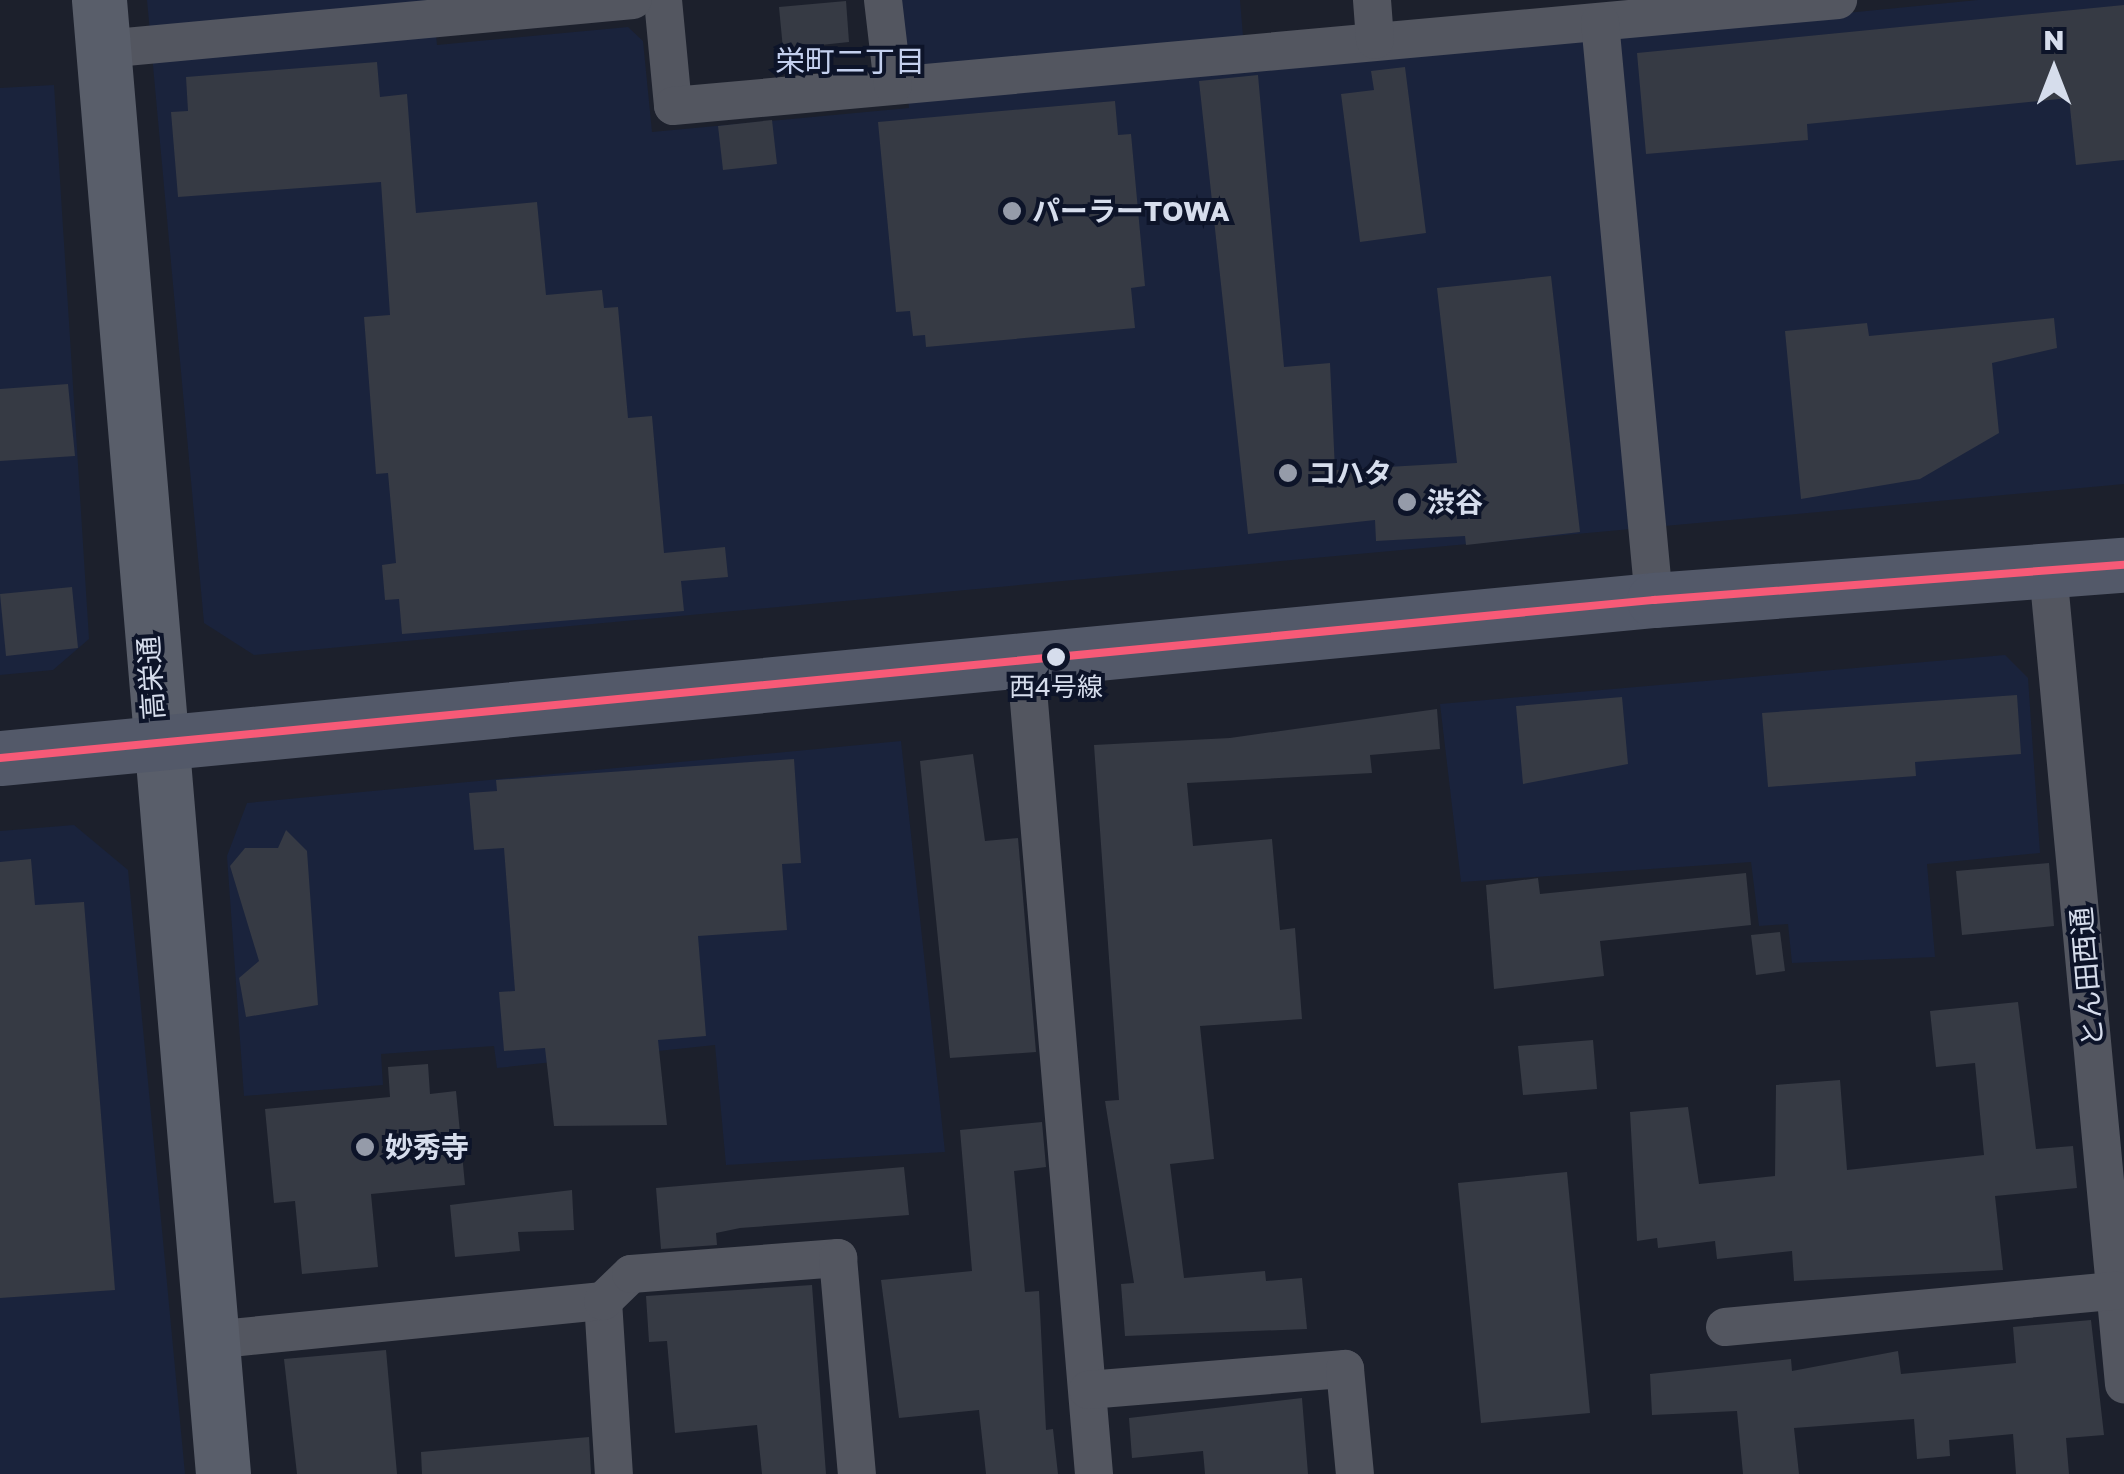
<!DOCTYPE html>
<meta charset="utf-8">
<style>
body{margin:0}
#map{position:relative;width:2124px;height:1474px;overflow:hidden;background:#1c202c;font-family:"Golos Text","Noto Sans JP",sans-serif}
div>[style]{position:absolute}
.built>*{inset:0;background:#1a233c}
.building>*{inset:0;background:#363a44}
.street>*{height:38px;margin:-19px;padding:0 19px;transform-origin:19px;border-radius:19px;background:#535660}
.secondary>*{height:55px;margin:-27.5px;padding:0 27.5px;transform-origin:27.5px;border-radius:27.5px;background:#595e6a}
.highway>*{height:55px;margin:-27.5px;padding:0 27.5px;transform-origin:27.5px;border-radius:27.5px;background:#535969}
.bus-1>*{height:8px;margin:-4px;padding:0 4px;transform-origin:4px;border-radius:4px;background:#f75a77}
.dots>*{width:28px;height:28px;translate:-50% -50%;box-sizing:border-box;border:5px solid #0d1429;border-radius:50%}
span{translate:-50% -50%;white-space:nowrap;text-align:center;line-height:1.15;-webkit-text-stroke:8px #0d1429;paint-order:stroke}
.bus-label{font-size:26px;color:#d6ddec}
.poi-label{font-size:28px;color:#d6ddec;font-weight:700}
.left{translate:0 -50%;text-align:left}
.street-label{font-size:28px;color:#d6ddec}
.neighbourhood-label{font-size:30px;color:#c4d0ee}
.north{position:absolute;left:2004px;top:20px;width:100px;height:100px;-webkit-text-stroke:8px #0d1429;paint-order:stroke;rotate:0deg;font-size:28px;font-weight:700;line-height:40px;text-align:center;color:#d6ddec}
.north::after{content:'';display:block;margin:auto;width:35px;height:45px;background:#d6ddec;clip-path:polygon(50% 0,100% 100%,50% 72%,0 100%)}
</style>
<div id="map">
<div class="built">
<i style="clip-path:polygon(147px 0,433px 0,437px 45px,628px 27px,643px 41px,652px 132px,909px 108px,900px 0,1240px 0,1246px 72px,1978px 0,2124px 0,2124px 484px,254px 655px,204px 623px)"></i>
<i style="clip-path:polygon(54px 85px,89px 639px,53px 670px,0 675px,0 88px)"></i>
<i style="clip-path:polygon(2005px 655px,2028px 678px,2040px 853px,1927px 864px,1935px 957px,1792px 963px,1788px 924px,1759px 926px,1751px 862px,1461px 882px,1440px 704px)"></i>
<i style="clip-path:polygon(901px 741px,945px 1152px,726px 1165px,715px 1045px,497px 1068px,494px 1046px,381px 1054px,383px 1085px,244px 1096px,227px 856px,247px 803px)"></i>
<i style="clip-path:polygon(74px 825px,128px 870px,185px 1474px,0 1474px,0 831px)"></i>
</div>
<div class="building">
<i style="clip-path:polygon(846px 1px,849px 42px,783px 49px,779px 7px)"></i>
<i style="clip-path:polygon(2124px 5px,2124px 160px,2076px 165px,2069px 98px,1807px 124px,1808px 140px,1646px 154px,1637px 53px)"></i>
<i style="clip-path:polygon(377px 62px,380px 97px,407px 94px,416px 213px,537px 202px,546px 295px,602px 290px,604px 308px,618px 307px,628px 418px,652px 416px,664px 553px,725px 547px,728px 577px,681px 581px,684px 611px,402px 634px,399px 599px,385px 600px,382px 565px,396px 563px,388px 473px,376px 474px,364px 317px,390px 315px,381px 182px,178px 197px,171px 112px,188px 111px,186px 77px)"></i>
<i style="clip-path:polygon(1405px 67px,1426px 233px,1360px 242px,1341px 94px,1374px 90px,1371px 71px)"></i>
<i style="clip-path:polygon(1258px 75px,1284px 367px,1330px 363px,1335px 470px,1457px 463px,1437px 288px,1551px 276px,1580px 532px,1466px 545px,1465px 536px,1376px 541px,1375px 520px,1248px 534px,1199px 81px)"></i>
<i style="clip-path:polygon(1115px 101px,1118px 135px,1131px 134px,1145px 286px,1131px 288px,1135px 328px,926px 347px,925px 335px,913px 336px,910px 311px,896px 312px,878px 122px)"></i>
<i style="clip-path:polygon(772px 120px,777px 164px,723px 170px,718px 126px)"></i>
<i style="clip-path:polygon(2054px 318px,2057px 348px,1992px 363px,1999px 433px,1920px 479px,1801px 499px,1785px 331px,1867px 323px,1869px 336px)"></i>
<i style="clip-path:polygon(68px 384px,75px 456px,0 461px,0 389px)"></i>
<i style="clip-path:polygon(72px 587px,78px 648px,6px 656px,0 594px)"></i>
<i style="clip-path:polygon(2017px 695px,2021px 754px,1915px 762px,1916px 776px,1768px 787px,1762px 713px)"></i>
<i style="clip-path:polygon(1622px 697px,1628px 764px,1523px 784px,1516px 706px)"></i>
<i style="clip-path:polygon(1437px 709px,1440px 749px,1370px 755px,1372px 773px,1187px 783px,1193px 846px,1272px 839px,1280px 930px,1295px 928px,1302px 1019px,1200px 1026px,1214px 1159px,1170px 1164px,1184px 1278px,1265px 1271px,1266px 1281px,1302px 1278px,1307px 1329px,1125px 1336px,1121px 1284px,1134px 1283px,1105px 1101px,1119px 1100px,1094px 745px,1230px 738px)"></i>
<i style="clip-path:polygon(973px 754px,985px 841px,1018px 838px,1036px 1052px,950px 1058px,920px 761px)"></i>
<i style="clip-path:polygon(794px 759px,801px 863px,782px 864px,787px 930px,698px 936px,706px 1036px,658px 1040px,667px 1125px,554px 1126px,545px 1048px,504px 1051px,499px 992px,515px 991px,504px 848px,474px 850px,469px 793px,497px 791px,496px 780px)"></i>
<i style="clip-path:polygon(286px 830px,307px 851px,318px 1005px,246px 1017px,239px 978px,259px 961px,230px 866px,245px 848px,278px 848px)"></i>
<i style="clip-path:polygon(31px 859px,35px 905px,84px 902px,115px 1290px,0 1298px,0 862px)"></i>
<i style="clip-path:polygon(2049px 863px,2054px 926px,1962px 935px,1956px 871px)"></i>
<i style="clip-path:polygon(1746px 873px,1751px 925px,1600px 941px,1604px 976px,1494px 989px,1486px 885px,1538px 878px,1540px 894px)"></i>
<i style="clip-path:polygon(1780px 932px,1785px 971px,1756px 975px,1751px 935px)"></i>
<i style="clip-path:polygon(2018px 1002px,2036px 1149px,2073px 1146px,2077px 1188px,1995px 1196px,2003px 1270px,1794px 1281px,1792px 1251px,1717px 1259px,1715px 1241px,1658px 1248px,1657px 1238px,1637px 1241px,1630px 1112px,1688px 1107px,1699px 1184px,1775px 1176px,1776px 1085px,1840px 1080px,1847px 1170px,1984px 1155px,1975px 1063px,1936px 1067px,1930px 1011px)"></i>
<i style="clip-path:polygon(1593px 1040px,1597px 1089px,1523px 1095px,1518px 1046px)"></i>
<i style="clip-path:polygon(428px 1064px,430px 1094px,456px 1091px,465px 1185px,371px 1194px,378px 1267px,302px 1274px,295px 1201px,274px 1203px,265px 1109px,390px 1097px,388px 1067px)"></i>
<i style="clip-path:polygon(1042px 1122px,1046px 1167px,1014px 1171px,1025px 1292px,1039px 1291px,1046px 1430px,1053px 1429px,1058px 1474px,986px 1474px,979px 1410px,899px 1418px,881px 1280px,972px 1271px,960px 1130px)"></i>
<i style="clip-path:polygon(904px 1167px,909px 1215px,740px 1228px,716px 1233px,717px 1245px,661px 1249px,656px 1188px)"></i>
<i style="clip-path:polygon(1567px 1172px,1590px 1413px,1481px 1423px,1458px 1183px)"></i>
<i style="clip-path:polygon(572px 1190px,574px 1230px,518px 1232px,520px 1251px,455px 1257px,450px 1205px)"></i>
<i style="clip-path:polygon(812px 1285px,826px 1474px,762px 1474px,757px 1425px,675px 1433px,667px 1341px,649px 1342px,646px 1296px)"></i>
<i style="clip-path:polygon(2091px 1320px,2104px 1435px,2066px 1438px,2069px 1474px,2016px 1474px,2013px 1434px,1949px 1440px,1950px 1456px,1917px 1459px,1914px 1419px,1794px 1428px,1799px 1474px,1743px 1474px,1737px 1411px,1652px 1415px,1650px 1374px,1791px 1359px,1792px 1371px,1898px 1351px,1901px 1374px,2016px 1363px,2013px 1327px)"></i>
<i style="clip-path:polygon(386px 1350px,397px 1474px,297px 1474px,284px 1359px)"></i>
<i style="clip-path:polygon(1302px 1398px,1308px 1474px,1205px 1474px,1203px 1451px,1132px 1458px,1129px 1418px)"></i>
<i style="clip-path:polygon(589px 1437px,591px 1474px,422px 1474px,421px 1452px)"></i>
</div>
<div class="street">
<i style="left:663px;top:0;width:106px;rotate:84.6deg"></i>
<i style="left:673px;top:106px;width:1170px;rotate:-5.2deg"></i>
<i style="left:883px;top:0;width:86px;rotate:83.3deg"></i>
<i style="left:1372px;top:0;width:40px;rotate:85.7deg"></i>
<i style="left:1600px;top:22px;width:581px;rotate:84.66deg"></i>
<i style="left:104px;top:49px;width:531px;rotate:-5.29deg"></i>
<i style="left:2048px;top:571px;width:817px;rotate:84.66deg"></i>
<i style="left:1026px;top:666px;width:811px;rotate:85.19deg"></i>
<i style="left:603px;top:1301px;width:173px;rotate:86.4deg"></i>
<i style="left:1725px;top:1327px;width:393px;rotate:-5.3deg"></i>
<i style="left:211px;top:1340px;width:394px;rotate:-5.7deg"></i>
<i style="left:603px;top:1301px;width:39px;rotate:-44deg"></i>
<i style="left:631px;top:1274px;width:208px;rotate:-4.4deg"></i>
<i style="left:838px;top:1258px;width:217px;rotate:85deg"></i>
<i style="left:1088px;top:1390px;width:258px;rotate:-4.7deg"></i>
<i style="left:1345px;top:1369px;width:105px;rotate:84.6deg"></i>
</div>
<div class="secondary">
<i style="left:99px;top:0;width:1479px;rotate:85.19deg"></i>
</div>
<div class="highway">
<i style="left:0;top:758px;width:1662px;rotate:-5.46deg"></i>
<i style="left:1654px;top:600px;width:471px;rotate:-4.3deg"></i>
</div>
<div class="bus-1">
<i style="left:0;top:758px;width:1662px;rotate:-5.46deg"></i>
<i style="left:1654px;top:600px;width:471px;rotate:-4.3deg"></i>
</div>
<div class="dots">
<i style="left:1012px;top:211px;background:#959ba9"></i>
<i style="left:1288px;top:473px;background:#959ba9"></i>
<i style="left:1407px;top:502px;background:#959ba9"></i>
<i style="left:1056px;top:657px;background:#d6ddec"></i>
<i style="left:365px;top:1147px;background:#959ba9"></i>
</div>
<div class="bus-label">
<span style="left:1056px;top:687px">西4号線</span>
</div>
<div class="poi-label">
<span class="left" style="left:1032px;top:211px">パーラーTOWA</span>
<span class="left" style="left:1308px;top:473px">コハタ</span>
<span class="left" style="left:1427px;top:502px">渋谷</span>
<span class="left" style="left:385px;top:1147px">妙秀寺</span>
</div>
<div class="street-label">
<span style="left:151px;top:678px;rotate:-94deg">高栄通</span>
<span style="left:2087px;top:977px;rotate:-95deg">とん田西通</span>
</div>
<div class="neighbourhood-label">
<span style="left:850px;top:61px">栄町二丁目</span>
</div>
<div class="north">N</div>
</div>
